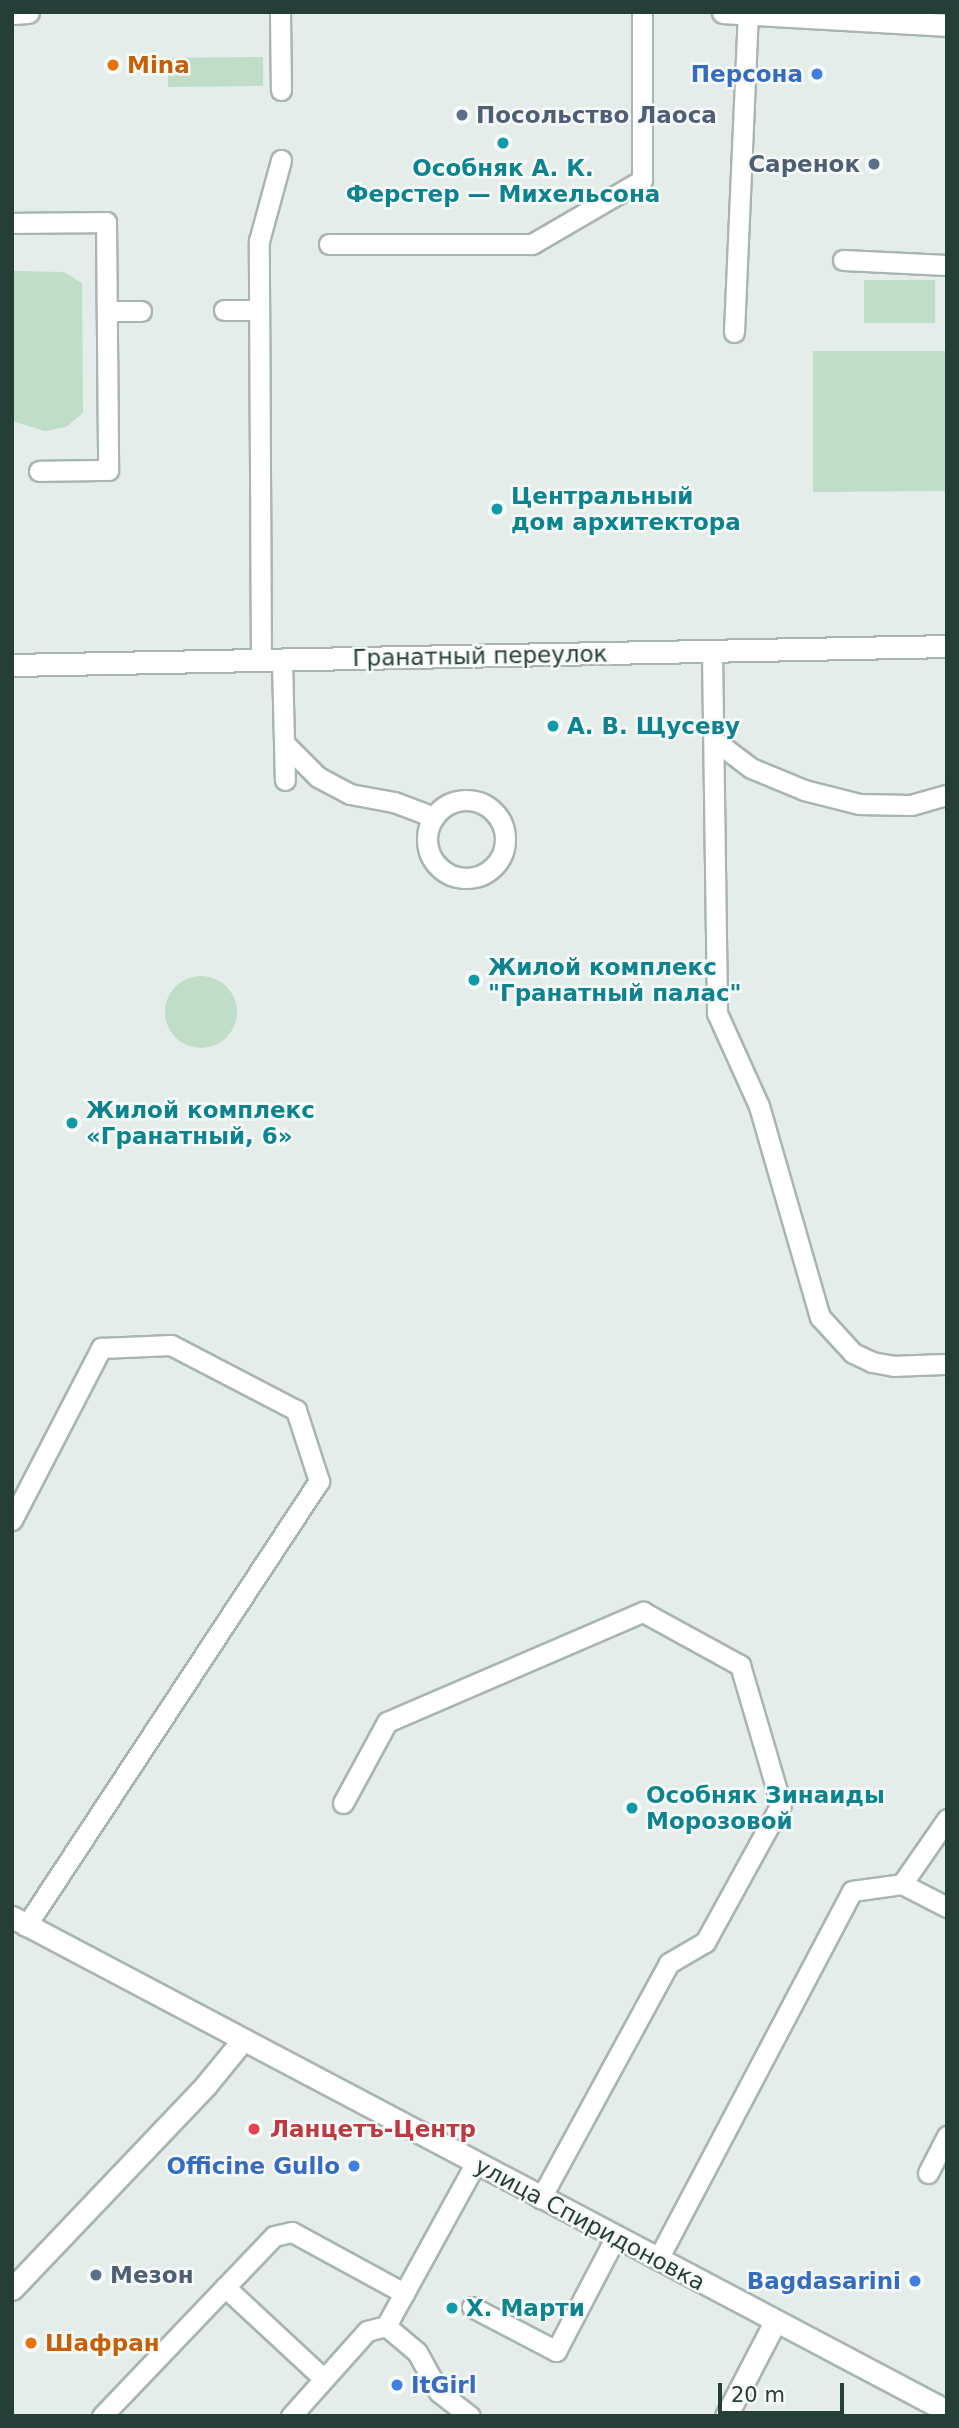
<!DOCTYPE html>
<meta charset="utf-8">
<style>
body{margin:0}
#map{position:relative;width:959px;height:2428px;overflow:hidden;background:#e5edea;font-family:"DejaVu Sans",sans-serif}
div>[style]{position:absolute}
.green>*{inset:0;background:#c0ddc8}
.round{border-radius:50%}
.roads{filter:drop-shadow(2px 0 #a8b5b1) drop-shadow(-2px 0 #a8b5b1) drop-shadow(0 2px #a8b5b1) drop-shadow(0 -2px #a8b5b1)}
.lane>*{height:19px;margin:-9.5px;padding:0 9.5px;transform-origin:9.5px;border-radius:9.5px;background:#fff}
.lane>.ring{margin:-9.5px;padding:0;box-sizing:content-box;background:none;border:19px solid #fff;border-radius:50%}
.street>*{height:21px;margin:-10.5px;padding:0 10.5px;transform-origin:10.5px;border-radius:10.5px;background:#fff}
.secondary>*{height:21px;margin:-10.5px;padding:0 10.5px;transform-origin:10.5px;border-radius:10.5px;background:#fff}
.dots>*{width:19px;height:19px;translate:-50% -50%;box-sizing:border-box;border:4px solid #f6faf8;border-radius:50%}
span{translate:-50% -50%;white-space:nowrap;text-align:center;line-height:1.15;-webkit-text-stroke:5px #f6faf8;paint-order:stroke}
.food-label{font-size:23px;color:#c56008;font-weight:700}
.left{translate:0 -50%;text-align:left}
.shop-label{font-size:23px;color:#366cbe;font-weight:700}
.right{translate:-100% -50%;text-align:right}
.service-label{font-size:23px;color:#4e5e75;font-weight:700}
.culture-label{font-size:23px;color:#0d838f;font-weight:700}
.street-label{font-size:23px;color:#263e38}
.health-label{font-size:23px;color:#be3a42;font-weight:700}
.frame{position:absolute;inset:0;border:14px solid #263e38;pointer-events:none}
.scale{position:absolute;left:718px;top:2383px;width:126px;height:32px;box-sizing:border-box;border:4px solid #263e38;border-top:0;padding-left:9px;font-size:21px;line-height:24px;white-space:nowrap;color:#263e38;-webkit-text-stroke:5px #f6faf8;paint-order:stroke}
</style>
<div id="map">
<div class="green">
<i style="clip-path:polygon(263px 57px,263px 86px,168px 87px,168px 58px)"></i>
<i style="clip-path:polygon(12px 271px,64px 272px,82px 283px,83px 413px,66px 427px,45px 431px,12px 421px)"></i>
<i style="clip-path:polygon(864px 280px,935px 280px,935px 323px,864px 323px)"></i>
<i style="clip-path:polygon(813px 351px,947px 351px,947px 491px,813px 492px)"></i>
<i class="round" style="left:165px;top:976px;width:72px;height:72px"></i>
</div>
<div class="roads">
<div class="lane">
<i style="left:280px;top:12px;width:78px;rotate:89.3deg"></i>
<i style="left:12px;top:223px;width:94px;rotate:-0.6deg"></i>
<i style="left:106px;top:222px;width:248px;rotate:89.5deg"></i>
<i style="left:108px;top:470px;width:69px;rotate:179.2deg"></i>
<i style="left:329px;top:244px;width:203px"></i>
<i style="left:532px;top:244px;width:127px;rotate:-30.2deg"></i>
<i style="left:642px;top:180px;width:168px;rotate:-90deg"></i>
<i style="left:843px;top:260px;width:104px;rotate:2.8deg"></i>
<i style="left:224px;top:310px;width:35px"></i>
<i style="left:107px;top:311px;width:34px"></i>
<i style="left:734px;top:332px;width:319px;rotate:-87.5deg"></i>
<i style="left:712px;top:651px;width:362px;rotate:89.2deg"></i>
<i style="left:717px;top:1013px;width:102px;rotate:65.7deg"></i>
<i style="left:759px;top:1106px;width:220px;rotate:73.9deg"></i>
<i style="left:820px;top:1317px;width:49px;rotate:47.5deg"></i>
<i style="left:853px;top:1353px;width:21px;rotate:25deg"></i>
<i style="left:872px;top:1362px;width:22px;rotate:10deg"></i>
<i style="left:894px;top:1366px;width:53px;rotate:-2.2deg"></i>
<i style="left:261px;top:661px;width:420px;rotate:-90.3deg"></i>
<i style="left:259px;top:241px;width:84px;rotate:-74.8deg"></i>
<i style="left:282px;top:661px;width:119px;rotate:88.6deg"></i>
<i style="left:714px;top:740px;width:46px;rotate:37.1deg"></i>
<i style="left:751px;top:768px;width:57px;rotate:22.5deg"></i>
<i style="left:804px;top:790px;width:57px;rotate:14.3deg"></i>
<i style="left:859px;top:804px;width:52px;rotate:1.1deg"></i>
<i style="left:911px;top:805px;width:37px;rotate:-16deg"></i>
<i style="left:284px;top:743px;width:48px;rotate:45deg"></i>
<i style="left:318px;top:777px;width:36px;rotate:28deg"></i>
<i style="left:350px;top:794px;width:45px;rotate:10.3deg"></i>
<i style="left:394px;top:802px;width:43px;rotate:20.6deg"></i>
<i class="ring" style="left:427px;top:800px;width:59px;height:59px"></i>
<i style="left:12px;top:1520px;width:194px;rotate:-62.6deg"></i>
<i style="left:101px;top:1348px;width:70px;rotate:-2.5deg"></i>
<i style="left:171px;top:1345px;width:141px;rotate:27.5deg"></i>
<i style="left:296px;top:1410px;width:75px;rotate:72.1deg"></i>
<i style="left:319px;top:1481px;width:533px;rotate:123.36deg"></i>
<i style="left:343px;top:1803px;width:92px;rotate:-61.5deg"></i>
<i style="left:387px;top:1722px;width:279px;rotate:-23.3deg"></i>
<i style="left:643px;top:1612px;width:111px;rotate:28.7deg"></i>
<i style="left:740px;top:1665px;width:145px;rotate:73.6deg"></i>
<i style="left:781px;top:1804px;width:158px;rotate:118.8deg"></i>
<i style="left:705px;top:1942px;width:42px;rotate:149.7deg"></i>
<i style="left:669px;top:1963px;width:268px;rotate:118.6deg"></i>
<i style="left:902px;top:1884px;width:79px;rotate:-55.3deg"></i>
<i style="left:928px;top:2173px;width:42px;rotate:-62.8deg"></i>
<i style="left:658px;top:2259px;width:416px;rotate:-62.2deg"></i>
<i style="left:852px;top:1891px;width:50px;rotate:-8deg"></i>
<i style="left:902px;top:1884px;width:51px;rotate:27.1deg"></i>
<i style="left:225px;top:2287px;width:135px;rotate:42.9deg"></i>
<i style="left:472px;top:2307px;width:95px;rotate:27.6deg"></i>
<i style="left:556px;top:2351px;width:127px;rotate:-62.4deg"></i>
<i style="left:386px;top:2326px;width:40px;rotate:40deg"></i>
<i style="left:417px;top:2352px;width:46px;rotate:61.2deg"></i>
<i style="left:439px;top:2392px;width:39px;rotate:38deg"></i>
<i style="left:102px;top:2416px;width:249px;rotate:-46.3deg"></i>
<i style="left:274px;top:2236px;width:18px;rotate:-13deg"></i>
<i style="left:292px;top:2232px;width:128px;rotate:28.6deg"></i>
<i style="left:291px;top:2416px;width:114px;rotate:-48.2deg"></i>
<i style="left:367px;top:2331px;width:20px;rotate:-15deg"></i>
<i style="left:386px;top:2326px;width:185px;rotate:-61.2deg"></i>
</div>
<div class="street">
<i style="left:12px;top:665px;width:935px;rotate:-1.16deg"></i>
<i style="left:12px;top:1917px;width:1057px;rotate:27.85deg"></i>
<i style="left:12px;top:2289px;width:282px;rotate:-46.4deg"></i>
<i style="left:206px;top:2085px;width:57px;rotate:-50.7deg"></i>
<i style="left:726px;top:2416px;width:106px;rotate:-62.5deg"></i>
</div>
<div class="secondary">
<i style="left:723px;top:12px;width:224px;rotate:3.3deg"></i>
<i style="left:12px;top:13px;width:16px;rotate:-4deg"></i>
</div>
</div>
<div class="dots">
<i style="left:113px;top:65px;background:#e8710a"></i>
<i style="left:817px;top:74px;background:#3f7fe0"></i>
<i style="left:462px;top:115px;background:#5c6f8a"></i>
<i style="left:503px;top:143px;background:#0f9aa8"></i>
<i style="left:874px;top:164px;background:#5c6f8a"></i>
<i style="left:497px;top:509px;background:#0f9aa8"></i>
<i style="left:553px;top:726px;background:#0f9aa8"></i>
<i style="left:474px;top:980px;background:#0f9aa8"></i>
<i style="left:72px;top:1123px;background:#0f9aa8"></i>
<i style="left:632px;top:1808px;background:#0f9aa8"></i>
<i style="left:254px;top:2129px;background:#e0444e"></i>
<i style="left:354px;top:2166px;background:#3f7fe0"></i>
<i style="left:96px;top:2275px;background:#5c6f8a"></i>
<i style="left:915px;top:2281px;background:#3f7fe0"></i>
<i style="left:452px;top:2308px;background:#0f9aa8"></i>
<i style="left:31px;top:2343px;background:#e8710a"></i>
<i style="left:397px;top:2385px;background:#3f7fe0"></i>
</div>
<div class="food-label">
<span class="left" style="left:127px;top:65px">Mina</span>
<span class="left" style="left:45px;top:2343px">Шафран</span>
</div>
<div class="shop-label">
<span class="right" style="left:803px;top:74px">Персона</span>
<span class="right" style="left:340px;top:2166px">Officine Gullo</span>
<span class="right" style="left:901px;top:2281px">Bagdasarini</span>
<span class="left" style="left:411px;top:2385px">ItGirl</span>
</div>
<div class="service-label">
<span class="left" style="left:476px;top:115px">Посольство Лаоса</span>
<span class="right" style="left:860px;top:164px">Саренок</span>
<span class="left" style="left:110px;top:2275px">Мезон</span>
</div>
<div class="culture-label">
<span style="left:503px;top:181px">Особняк А. К.<br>Ферстер — Михельсона</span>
<span class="left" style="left:511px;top:509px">Центральный<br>дом архитектора</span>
<span class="left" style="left:567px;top:726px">А. В. Щусеву</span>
<span class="left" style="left:488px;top:980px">Жилой комплекс<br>"Гранатный палас"</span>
<span class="left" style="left:86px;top:1123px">Жилой комплекс<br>«Гранатный, 6»</span>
<span class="left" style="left:646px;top:1808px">Особняк Зинаиды<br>Морозовой</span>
<span class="left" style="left:466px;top:2308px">Х. Марти</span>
</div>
<div class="street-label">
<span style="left:480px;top:656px;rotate:-1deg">Гранатный переулок</span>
<span style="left:590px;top:2224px;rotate:28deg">улица Спиридоновка</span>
</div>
<div class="health-label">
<span class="left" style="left:270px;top:2129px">Ланцетъ-Центр</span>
</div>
<div class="frame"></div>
<div class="scale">20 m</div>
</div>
